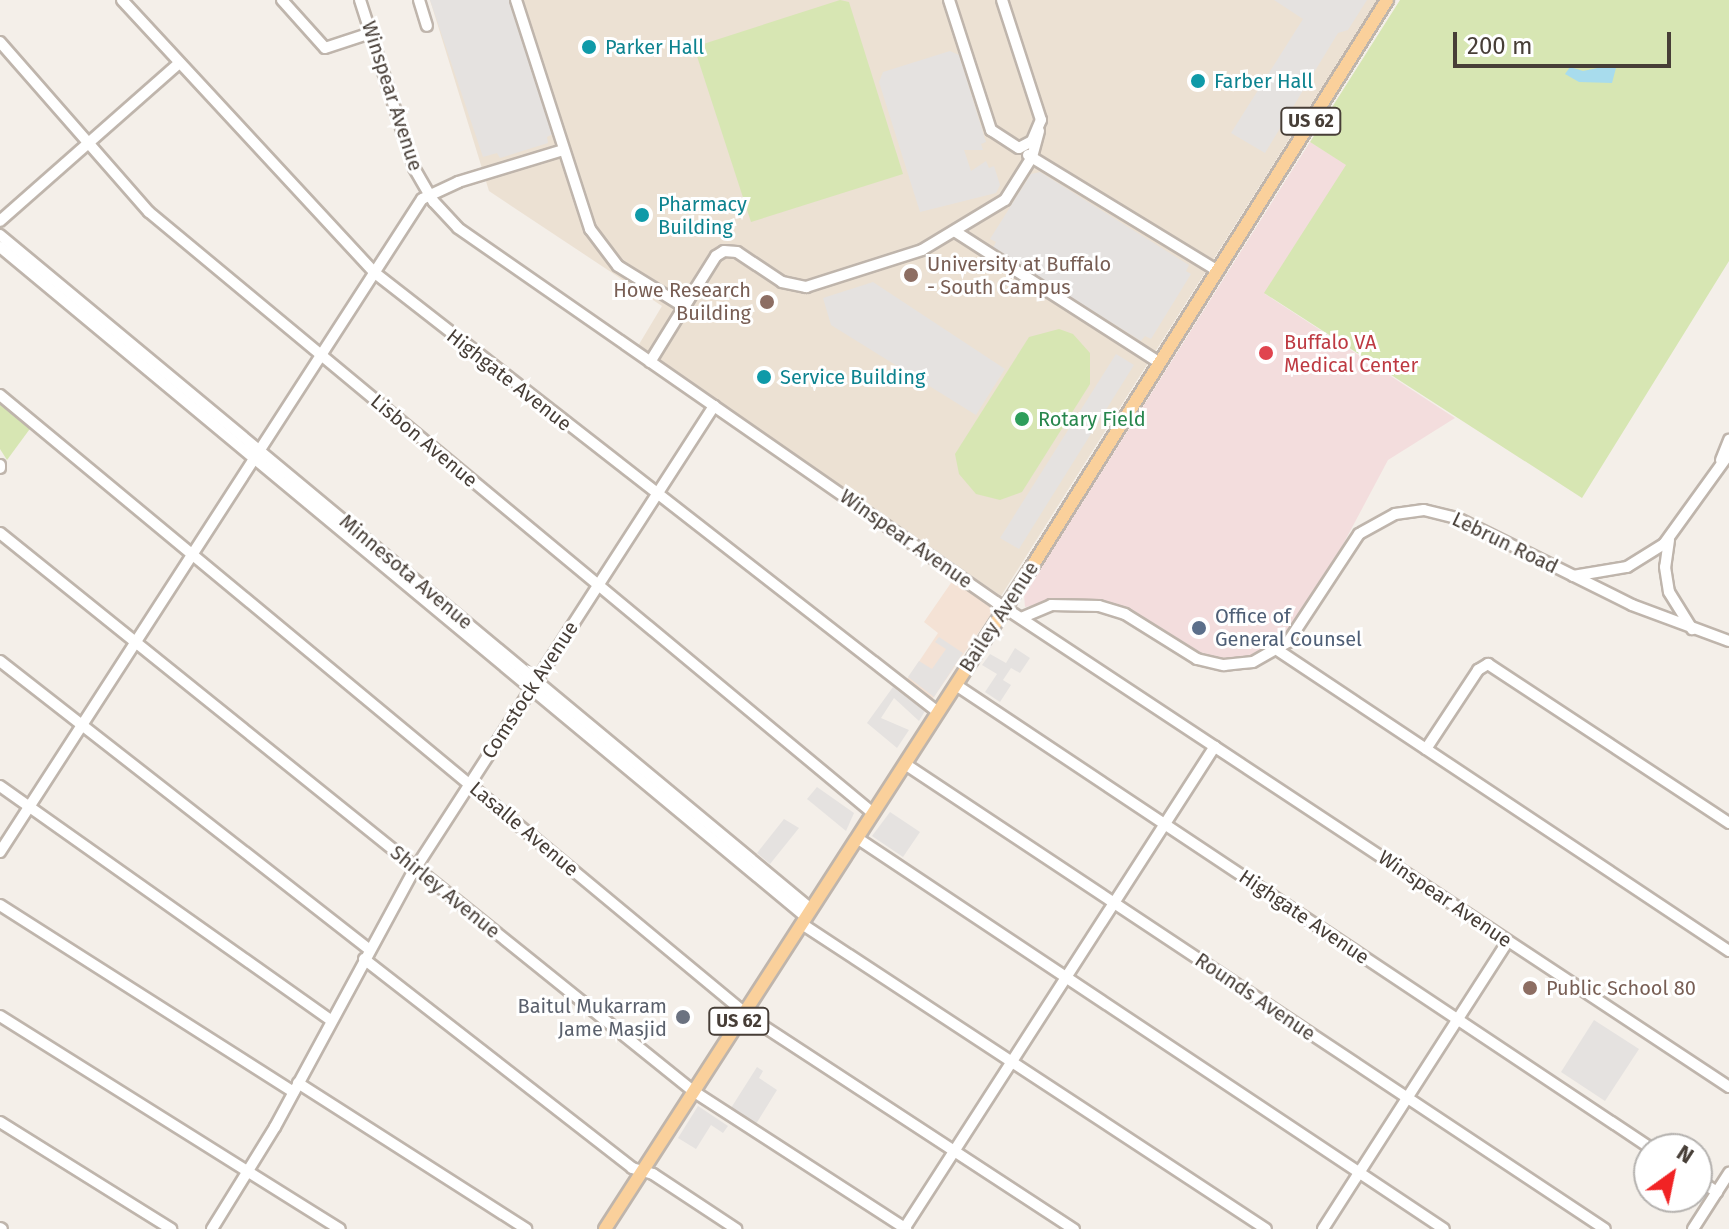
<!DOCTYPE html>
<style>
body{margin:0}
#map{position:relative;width:1729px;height:1229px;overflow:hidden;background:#f4efe9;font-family:"Fira Sans",sans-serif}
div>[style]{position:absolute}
.commercial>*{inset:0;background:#f4e2d5}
.education>*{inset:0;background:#ece1d3}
.medical>*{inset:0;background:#f3dddd}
.green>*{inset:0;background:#d7e6b3}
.parking>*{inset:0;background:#e5e2e0}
.water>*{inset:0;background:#a8dced}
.roads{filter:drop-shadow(2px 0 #bfb5ac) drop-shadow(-2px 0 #bfb5ac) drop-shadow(0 2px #bfb5ac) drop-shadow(0 -2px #bfb5ac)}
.minor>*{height:10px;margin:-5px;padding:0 5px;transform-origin:5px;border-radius:5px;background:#fff}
.major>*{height:12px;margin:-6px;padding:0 6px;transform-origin:6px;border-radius:6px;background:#fad09b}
.dots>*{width:22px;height:22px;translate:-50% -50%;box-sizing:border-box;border:4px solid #fff;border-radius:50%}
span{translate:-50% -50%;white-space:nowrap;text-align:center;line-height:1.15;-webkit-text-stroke:6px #fff;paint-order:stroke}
.shield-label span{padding:2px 6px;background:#fff;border:2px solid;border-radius:6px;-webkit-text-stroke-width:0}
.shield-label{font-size:18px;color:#473e37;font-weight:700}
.culture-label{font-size:20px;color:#0d838f}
.left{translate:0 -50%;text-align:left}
.street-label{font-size:20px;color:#473e37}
.education-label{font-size:20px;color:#785e54}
.right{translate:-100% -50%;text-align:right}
.health-label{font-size:20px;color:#be3a42}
.leisure-label{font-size:20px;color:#27864d}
.service-label{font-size:20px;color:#4e5e75}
.worship-label{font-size:20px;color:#5b616d}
.north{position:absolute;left:1633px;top:1133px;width:80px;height:80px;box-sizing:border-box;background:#fff;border:2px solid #b5b2af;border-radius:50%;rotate:33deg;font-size:22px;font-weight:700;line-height:32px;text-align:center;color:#473e37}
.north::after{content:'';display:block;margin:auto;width:28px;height:36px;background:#f12324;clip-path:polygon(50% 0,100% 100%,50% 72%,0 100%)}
.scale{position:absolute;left:1453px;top:32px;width:218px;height:36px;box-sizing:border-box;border:4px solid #473e37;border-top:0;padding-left:10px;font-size:24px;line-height:28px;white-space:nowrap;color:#473e37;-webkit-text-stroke:6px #fff;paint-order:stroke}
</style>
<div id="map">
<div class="commercial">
<i style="clip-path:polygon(953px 580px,994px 610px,931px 701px,906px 681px,938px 633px,924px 622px)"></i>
</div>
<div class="education">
<i style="clip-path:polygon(430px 0,1377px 0,1001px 596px,638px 346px,662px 306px,489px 191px)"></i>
</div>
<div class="medical">
<i style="clip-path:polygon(1310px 142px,1347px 165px,1265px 294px,1455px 418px,1388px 460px,1331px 567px,1281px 643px,1264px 653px,1226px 661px,1196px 654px,1102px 602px,1072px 599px,1025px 607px,1024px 595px)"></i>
</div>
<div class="green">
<i style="clip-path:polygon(840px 0,849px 2px,903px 174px,751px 222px,694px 47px)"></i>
<i style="clip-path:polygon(1400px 0,1729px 0,1729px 261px,1582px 498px,1264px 293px,1346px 165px,1310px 142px)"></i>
<i style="clip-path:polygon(1059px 329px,1073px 334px,1090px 353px,1090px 384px,1022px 492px,1000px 500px,976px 494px,959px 474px,955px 454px,1029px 337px)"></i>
<i style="clip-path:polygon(0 400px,32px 426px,7px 460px,0 449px)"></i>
</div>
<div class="parking">
<i style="clip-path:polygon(430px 0,511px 0,553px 134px,547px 137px,548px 143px,500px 158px,497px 153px,483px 157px)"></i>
<i style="clip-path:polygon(1274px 0,1367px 0,1348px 30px,1338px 33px,1265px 153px,1231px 133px,1303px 19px)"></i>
<i style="clip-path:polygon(950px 51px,959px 55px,986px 142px,981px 144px,983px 150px,964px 150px,971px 171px,986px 161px,989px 168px,994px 166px,1000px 185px,996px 193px,920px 212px,879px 82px,883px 72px)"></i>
<i style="clip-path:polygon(1040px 172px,1189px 265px,1186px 271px,1191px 274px,1151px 339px,1145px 336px,1141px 341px,993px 248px,996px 242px,990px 239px,1031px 174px)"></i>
<i style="clip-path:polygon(873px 282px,1005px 369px,976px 415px,831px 325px,823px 298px)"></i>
<i style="clip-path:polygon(1116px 354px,1134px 365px,1019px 549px,1000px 538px)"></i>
<i style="clip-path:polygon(939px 637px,963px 653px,934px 697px,908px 677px,919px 661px,932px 669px,946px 649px,935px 642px)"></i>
<i style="clip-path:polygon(1015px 648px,1030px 658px,1020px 673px,1011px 668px,1003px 680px,1011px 685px,1000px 702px,985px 692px,997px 674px,982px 665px,990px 654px,1006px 663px)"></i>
<i style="clip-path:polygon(893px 687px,925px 711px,919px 721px,894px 698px,881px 718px,909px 730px,897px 748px,867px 723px)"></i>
<i style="clip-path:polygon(817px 787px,854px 813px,846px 831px,807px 799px)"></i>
<i style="clip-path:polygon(890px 812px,920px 832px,903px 857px,872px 836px)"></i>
<i style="clip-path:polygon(784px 819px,799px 828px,770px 864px,757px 853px)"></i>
<i style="clip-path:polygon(1594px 1020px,1639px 1049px,1605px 1101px,1561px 1072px)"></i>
<i style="clip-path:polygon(757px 1067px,763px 1071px,759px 1078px,777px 1090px,756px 1124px,731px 1108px)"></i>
<i style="clip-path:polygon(698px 1106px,728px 1126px,723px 1133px,711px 1125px,696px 1149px,678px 1138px)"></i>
</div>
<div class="water">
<i style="clip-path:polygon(1617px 64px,1612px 83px,1579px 82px,1565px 74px,1570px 67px,1583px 71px)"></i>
</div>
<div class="roads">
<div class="minor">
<i style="left:122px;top:0;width:372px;rotate:47.2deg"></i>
<i style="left:375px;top:273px;width:714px;rotate:37.95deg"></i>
<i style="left:282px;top:0;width:64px;rotate:48.1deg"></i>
<i style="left:325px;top:48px;width:48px;rotate:-18.1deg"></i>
<i style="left:360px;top:0;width:176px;rotate:72.2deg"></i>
<i style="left:414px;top:168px;width:39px;rotate:60deg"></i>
<i style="left:434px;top:202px;width:35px;rotate:47deg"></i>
<i style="left:458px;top:228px;width:655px;rotate:34.81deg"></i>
<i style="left:996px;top:602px;width:879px;rotate:33.49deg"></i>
<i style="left:419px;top:0;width:27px;rotate:73deg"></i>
<i style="left:516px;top:0;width:241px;rotate:72.1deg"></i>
<i style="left:590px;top:229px;width:46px;rotate:52.9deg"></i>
<i style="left:618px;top:266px;width:78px;rotate:31.8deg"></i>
<i style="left:949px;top:0;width:137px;rotate:72.1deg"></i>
<i style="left:991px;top:130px;width:33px;rotate:33deg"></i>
<i style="left:1019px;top:148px;width:15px;rotate:-28deg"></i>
<i style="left:1032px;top:141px;width:23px;rotate:-67deg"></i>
<i style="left:1041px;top:120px;width:126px;rotate:-108deg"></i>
<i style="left:0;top:42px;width:226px;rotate:48.8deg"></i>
<i style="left:149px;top:212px;width:941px;rotate:39.7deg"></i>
<i style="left:1028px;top:155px;width:223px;rotate:31.4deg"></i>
<i style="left:0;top:221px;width:237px;rotate:-41.4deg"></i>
<i style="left:956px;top:232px;width:242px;rotate:32.7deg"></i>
<i style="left:0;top:235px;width:1055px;rotate:39.73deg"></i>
<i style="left:0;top:247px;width:1048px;rotate:39.74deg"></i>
<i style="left:684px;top:307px;width:60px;rotate:-57.9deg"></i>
<i style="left:716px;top:256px;width:9px;rotate:-32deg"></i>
<i style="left:724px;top:251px;width:13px;rotate:4deg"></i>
<i style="left:737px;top:252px;width:54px;rotate:33.7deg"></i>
<i style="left:782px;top:282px;width:25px;rotate:12deg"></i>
<i style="left:806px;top:287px;width:122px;rotate:-17.7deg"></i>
<i style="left:922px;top:250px;width:97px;rotate:-31.1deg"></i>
<i style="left:1005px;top:200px;width:51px;rotate:-57.9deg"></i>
<i style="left:1032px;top:157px;width:27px;rotate:-75deg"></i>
<i style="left:650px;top:362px;width:65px;rotate:-58.3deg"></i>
<i style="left:0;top:395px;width:976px;rotate:39.68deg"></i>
<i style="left:751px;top:1018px;width:386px;rotate:33.2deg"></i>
<i style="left:1721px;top:460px;width:22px;rotate:-68deg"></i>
<i style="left:0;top:465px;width:3px;rotate:90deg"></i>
<i style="left:0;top:533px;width:890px;rotate:38.84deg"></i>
<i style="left:693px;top:1091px;width:254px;rotate:32.9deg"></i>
<i style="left:1669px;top:540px;width:27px;rotate:98deg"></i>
<i style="left:1665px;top:567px;width:25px;rotate:81deg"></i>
<i style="left:1669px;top:592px;width:44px;rotate:58.1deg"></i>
<i style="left:1573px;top:576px;width:55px;rotate:-9.5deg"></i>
<i style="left:1627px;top:567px;width:44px;rotate:-31.9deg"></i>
<i style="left:1664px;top:544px;width:111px;rotate:-54.2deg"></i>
<i style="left:1021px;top:618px;width:33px;rotate:-23deg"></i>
<i style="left:1051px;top:605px;width:48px;rotate:1.2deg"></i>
<i style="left:1099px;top:606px;width:27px;rotate:17deg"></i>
<i style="left:1125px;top:614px;width:85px;rotate:32deg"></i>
<i style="left:1197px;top:659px;width:28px;rotate:13deg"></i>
<i style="left:1224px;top:665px;width:29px;rotate:-6deg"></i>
<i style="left:1253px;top:662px;width:40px;rotate:-29.7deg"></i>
<i style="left:1288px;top:642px;width:129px;rotate:-56.7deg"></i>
<i style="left:1359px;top:534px;width:41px;rotate:-29.1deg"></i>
<i style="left:1395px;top:514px;width:29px;rotate:-8deg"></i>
<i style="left:1424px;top:510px;width:34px;rotate:14deg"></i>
<i style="left:1457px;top:518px;width:195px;rotate:26.4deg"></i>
<i style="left:1632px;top:605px;width:103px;rotate:20.4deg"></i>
<i style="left:1279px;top:651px;width:541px;rotate:33.69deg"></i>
<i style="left:0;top:661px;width:468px;rotate:38deg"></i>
<i style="left:956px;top:685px;width:836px;rotate:33.69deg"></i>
<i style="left:1426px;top:749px;width:95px;rotate:-56.6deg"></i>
<i style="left:1478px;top:670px;width:12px;rotate:-31deg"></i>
<i style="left:1488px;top:664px;width:289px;rotate:33.4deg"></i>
<i style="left:905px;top:764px;width:840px;rotate:33.6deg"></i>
<i style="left:0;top:786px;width:405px;rotate:35.3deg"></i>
<i style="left:857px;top:838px;width:705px;rotate:33.67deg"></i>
<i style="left:0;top:852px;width:777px;rotate:-57.13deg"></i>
<i style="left:422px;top:199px;width:40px;rotate:-25deg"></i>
<i style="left:458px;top:182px;width:110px;rotate:-16.9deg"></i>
<i style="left:0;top:905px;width:348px;rotate:32.5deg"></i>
<i style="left:802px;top:924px;width:555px;rotate:33.32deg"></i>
<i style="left:364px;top:959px;width:340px;rotate:37.9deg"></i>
<i style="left:632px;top:1168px;width:22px;rotate:16deg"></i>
<i style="left:653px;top:1174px;width:100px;rotate:33.5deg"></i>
<i style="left:0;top:1016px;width:401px;rotate:32.1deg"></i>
<i style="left:298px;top:1083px;width:271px;rotate:32.6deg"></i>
<i style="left:0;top:1122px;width:202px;rotate:32deg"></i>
<i style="left:1697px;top:1179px;width:24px;rotate:33deg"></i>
<i style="left:0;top:1228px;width:2px;rotate:27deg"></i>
<i style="left:212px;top:1229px;width:120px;rotate:-58.3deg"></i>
<i style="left:275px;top:1127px;width:290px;rotate:-61.6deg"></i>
<i style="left:413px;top:872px;width:555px;rotate:-57.14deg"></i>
<i style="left:904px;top:1229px;width:574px;rotate:-57.22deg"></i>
<i style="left:1323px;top:1229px;width:342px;rotate:-57.3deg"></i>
<i style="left:1693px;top:1229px;width:67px;rotate:-57.3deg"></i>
</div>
<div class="major">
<i style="left:605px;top:1229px;width:781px;rotate:-57.19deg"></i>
<i style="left:1028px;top:573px;width:676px;rotate:-57.93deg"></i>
</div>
</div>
<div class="dots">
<i style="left:589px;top:47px;background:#0f9aa8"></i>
<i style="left:1198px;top:81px;background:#0f9aa8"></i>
<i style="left:642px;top:215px;background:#0f9aa8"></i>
<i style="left:911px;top:275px;background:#8d6e63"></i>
<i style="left:767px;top:302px;background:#8d6e63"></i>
<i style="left:1266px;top:353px;background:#e0444e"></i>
<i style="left:764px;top:377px;background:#0f9aa8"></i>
<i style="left:1022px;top:419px;background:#2e9e5b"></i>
<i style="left:1199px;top:628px;background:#5c6f8a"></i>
<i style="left:1530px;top:988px;background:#8d6e63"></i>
<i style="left:683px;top:1017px;background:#6b7280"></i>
</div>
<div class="shield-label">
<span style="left:1311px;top:121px">US 62</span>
<span style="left:739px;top:1021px">US 62</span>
</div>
<div class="culture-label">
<span class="left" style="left:605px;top:47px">Parker Hall</span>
<span class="left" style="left:1214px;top:81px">Farber Hall</span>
<span class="left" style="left:658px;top:216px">Pharmacy<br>Building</span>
<span class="left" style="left:780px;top:377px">Service Building</span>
</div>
<div class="street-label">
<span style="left:392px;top:96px;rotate:72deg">Winspear Avenue</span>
<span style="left:509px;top:380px;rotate:38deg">Highgate Avenue</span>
<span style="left:424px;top:441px;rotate:40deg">Lisbon Avenue</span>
<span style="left:906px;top:539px;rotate:35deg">Winspear Avenue</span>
<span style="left:1505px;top:543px;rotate:26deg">Lebrun Road</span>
<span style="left:406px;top:572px;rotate:40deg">Minnesota Avenue</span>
<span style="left:999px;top:617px;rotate:-57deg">Bailey Avenue</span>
<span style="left:530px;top:690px;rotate:-57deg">Comstock Avenue</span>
<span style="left:524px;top:829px;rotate:40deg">Lasalle Avenue</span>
<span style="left:445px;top:892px;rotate:39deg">Shirley Avenue</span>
<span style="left:1445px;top:899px;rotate:34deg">Winspear Avenue</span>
<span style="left:1304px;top:917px;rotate:34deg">Highgate Avenue</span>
<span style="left:1255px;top:997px;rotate:34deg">Rounds Avenue</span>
</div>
<div class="education-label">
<span class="left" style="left:927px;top:276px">University at Buffalo<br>- South Campus</span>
<span class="right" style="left:751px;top:302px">Howe Research<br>Building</span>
<span class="left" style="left:1546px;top:988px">Public School 80</span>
</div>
<div class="health-label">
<span class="left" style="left:1284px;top:354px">Buffalo VA<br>Medical Center</span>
</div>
<div class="leisure-label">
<span class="left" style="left:1038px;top:419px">Rotary Field</span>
</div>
<div class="service-label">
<span class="left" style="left:1215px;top:628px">Office of<br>General Counsel</span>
</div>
<div class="worship-label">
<span class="right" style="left:667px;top:1018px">Baitul Mukarram<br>Jame Masjid</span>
</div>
<div class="north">N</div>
<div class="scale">200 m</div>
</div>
